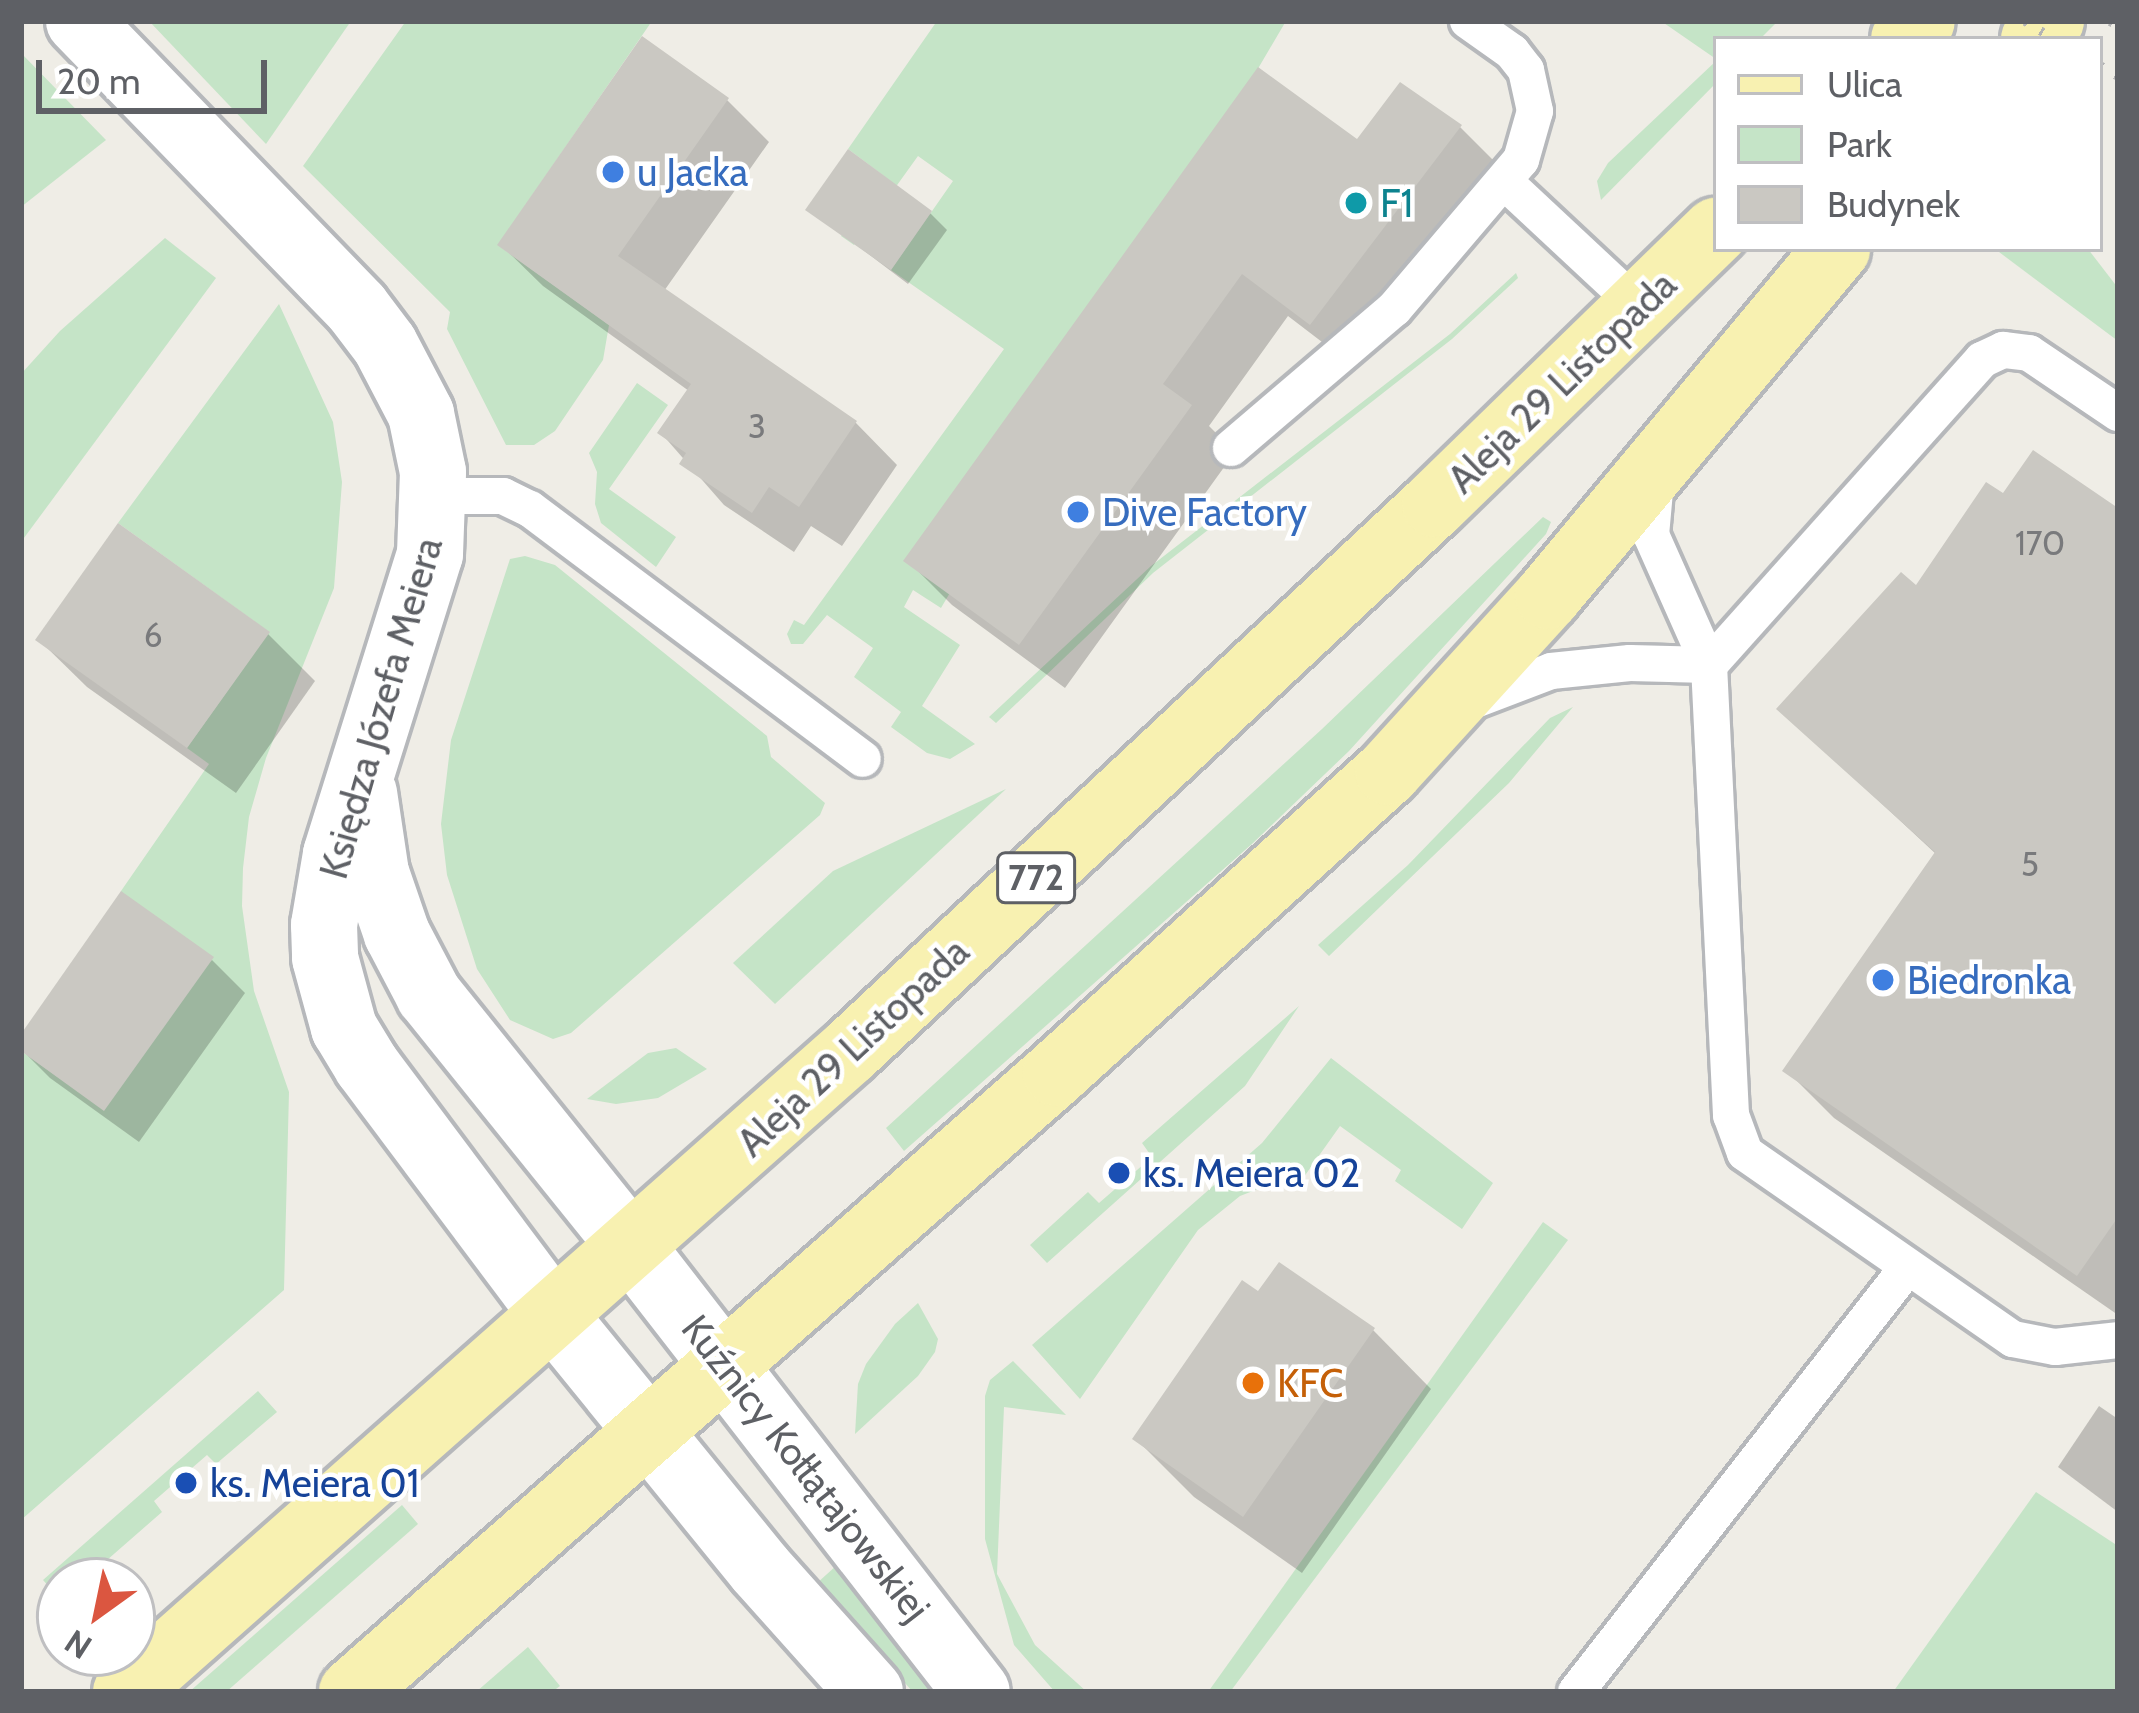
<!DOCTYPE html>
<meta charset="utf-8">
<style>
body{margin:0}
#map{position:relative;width:2139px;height:1713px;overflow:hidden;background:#efede6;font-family:Cabin,sans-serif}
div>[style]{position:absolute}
.green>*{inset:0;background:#c5e4c7}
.shadow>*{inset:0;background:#0003}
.building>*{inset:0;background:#cac8c2}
.roads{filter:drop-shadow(3px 0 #b6b8bb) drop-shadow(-3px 0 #b6b8bb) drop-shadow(0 3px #b6b8bb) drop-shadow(0 -3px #b6b8bb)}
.service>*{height:36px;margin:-18px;padding:0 18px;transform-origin:18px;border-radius:18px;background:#fff}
.minor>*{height:66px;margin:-33px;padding:0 33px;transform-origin:33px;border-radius:33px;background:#fff}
.tertiary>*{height:66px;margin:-33px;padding:0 33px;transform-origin:33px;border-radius:33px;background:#fff}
.primary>*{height:66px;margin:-33px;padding:0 33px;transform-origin:33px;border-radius:33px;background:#f8f1b1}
.rail>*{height:9px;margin-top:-4.5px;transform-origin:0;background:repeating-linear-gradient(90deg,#b4b4b5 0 3px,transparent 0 18px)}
.dots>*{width:33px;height:33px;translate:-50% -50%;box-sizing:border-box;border:6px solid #fff;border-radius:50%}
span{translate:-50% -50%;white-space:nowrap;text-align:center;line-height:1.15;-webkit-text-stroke:9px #fff;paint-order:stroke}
.number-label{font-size:33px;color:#797a7c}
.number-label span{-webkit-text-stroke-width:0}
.shield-label span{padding:3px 9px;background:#fff;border:3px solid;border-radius:9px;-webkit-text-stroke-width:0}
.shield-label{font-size:36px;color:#5e6065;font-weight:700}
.shop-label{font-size:39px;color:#366cbe}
.left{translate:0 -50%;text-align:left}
.culture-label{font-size:39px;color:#0d838f}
.street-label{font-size:39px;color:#5e6065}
.transit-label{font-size:39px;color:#164399}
.food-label{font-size:39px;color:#c56008}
.frame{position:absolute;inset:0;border:24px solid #5e6065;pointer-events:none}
.legend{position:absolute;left:1713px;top:36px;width:390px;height:216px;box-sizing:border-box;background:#fff;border:3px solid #bfbfc1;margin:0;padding:15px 21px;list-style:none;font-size:36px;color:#5e6065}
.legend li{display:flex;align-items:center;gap:24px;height:60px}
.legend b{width:60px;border:3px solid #bfbfc1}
.north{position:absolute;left:36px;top:1557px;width:120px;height:120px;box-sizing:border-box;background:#fff;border:3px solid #bfbfc1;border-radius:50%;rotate:213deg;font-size:33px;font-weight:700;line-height:48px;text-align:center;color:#5e6065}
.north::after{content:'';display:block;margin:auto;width:42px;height:54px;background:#db5640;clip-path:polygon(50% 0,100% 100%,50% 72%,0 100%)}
.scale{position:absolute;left:36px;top:60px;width:231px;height:54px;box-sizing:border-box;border:6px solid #5e6065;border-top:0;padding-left:15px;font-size:36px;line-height:42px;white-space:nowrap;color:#5e6065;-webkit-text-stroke:9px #fff;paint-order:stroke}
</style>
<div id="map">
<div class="green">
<i style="clip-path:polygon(149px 21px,351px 21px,266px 144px)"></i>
<i style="clip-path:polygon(406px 21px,652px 21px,498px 245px,609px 325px,603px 360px,555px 431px,534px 445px,506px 445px,447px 329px,450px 312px,303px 166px)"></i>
<i style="clip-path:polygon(937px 21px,1286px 21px,941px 608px,913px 590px,904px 607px,960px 645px,922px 706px,975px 744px,950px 759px,927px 753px,891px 727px,901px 712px,854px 677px,873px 648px,827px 615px,803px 644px,791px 644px,787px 634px,794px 620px,804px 625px,1004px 349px,891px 270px,953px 181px,918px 156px,854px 245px,841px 236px,884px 176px,848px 149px)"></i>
<i style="clip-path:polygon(1661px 21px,1778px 21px,1760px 39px,1716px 39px,1716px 59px)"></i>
<i style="clip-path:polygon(21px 53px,106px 140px,21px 207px)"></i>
<i style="clip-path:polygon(1716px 61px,1716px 83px,1601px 200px,1597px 181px,1608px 163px)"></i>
<i style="clip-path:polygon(165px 238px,216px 278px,21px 542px,21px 374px,60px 331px)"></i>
<i style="clip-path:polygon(1995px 249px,2088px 249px,2118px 288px,2118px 341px)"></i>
<i style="clip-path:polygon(1516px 273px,1518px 278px,1452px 339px,1153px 573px,996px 723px,989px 717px,1151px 566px,1450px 334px)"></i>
<i style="clip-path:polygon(279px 304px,333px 422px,342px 482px,334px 588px,266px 758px,249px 817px,243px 868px,242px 906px,254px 991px,289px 1092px,284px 1290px,21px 1520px,21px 1051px,104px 1110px,121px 891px,209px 764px,187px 748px,269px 632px,118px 523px)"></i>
<i style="clip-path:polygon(637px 383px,668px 405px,609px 489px,676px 537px,656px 567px,601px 523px,595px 504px,597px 472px,589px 453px)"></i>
<i style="clip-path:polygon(1543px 517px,1551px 522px,1546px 534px,1349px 751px,1253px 843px,904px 1151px,886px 1128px,1322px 729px)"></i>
<i style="clip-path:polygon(525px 556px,555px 565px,767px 736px,771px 757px,825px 803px,820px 815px,571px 1033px,553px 1039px,510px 1020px,477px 969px,447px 875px,441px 824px,451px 740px,510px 559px)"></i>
<i style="clip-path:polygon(1573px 707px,1509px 783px,1329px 956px,1318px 945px,1408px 865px,1550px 718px)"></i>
<i style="clip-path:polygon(1006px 789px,775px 1004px,733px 963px,833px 871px)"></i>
<i style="clip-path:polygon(1299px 1006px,1245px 1086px,1047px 1263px,1030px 1245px,1088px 1192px,1099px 1203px,1152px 1157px,1142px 1143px)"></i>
<i style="clip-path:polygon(676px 1048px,707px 1069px,658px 1098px,616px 1104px,587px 1099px,648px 1053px)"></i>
<i style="clip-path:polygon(1331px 1058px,1493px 1183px,1462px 1229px,1395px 1181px,1401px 1170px,1340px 1126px,1301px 1181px,1271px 1184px,1240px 1196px,1198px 1230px,1080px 1399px,1032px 1345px,1262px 1143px)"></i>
<i style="clip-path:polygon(1543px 1222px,1568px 1240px,1230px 1692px,1208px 1692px)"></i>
<i style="clip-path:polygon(918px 1303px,938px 1339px,935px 1352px,918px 1376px,855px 1434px,858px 1384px,866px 1364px,895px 1324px)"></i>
<i style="clip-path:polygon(1013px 1361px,1066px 1415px,1004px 1407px,997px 1574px,1035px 1645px,1087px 1692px,1055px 1692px,1014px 1645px,985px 1539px,985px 1396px,990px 1380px)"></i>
<i style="clip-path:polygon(258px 1391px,277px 1412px,216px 1464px,207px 1455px,154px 1501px,162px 1512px,83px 1581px,60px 1581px,60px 1599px,43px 1580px)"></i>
<i style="clip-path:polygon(2036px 1492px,2118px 1546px,2118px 1692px,1893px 1692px)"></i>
<i style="clip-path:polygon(402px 1505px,418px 1524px,226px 1692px,189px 1692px)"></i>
<i style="clip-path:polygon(837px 1565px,930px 1688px,930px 1692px,913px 1692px,816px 1584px)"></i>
<i style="clip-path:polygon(528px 1647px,560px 1686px,552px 1692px,476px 1692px)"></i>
</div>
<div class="shadow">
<i style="clip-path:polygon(727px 100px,769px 142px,664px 291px,856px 423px,897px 465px,842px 546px,811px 526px,794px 552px,724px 505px,661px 433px,689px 391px,543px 286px,501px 245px)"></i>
<i style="clip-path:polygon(1460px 127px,1504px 171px,1356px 368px,1288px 316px,1209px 426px,1235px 452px,1065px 688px,952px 605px,907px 560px,1358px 143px)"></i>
<i style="clip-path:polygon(809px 209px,930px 213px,947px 230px,908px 284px)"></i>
<i style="clip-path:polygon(2003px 497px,2118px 511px,2118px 1315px,1834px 1118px,1786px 1070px,1937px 855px,1780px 709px,1916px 590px)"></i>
<i style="clip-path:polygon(268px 634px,315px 681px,236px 793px,87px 687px,39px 640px)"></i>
<i style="clip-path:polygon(212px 960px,245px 993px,139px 1142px,50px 1078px,21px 1049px,21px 1038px)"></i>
<i style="clip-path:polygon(1259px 1295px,1373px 1330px,1431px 1389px,1302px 1573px,1194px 1497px,1136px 1439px)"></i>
<i style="clip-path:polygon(2099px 1406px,2118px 1419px,2118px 1512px,2058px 1467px)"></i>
</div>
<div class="building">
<i style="clip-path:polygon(642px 36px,729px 98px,618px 256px,857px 421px,799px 507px,769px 487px,752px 513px,679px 464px,686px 453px,657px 433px,691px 384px,497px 245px)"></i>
<i style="clip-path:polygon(1258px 67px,1357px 139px,1400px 82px,1462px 125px,1310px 325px,1242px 274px,1163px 384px,1192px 405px,1019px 645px,903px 561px)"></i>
<i style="clip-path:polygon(848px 149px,932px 211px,891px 270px,805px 210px)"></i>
<i style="clip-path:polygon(2033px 450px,2118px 508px,2118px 1217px,2077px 1276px,1782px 1071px,1935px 852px,1776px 709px,1901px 572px,1916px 585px,1986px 482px,2003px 493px)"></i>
<i style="clip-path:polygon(118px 523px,270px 632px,187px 748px,35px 640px)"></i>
<i style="clip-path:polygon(121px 891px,214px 957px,104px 1111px,21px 1051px,21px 1034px)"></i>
<i style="clip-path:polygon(1279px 1262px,1375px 1328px,1243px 1517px,1132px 1439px,1242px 1280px,1258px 1291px)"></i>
</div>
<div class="roads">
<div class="service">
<i style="left:1506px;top:183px;width:183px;rotate:43deg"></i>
<i style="left:2118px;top:413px;width:107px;rotate:-146deg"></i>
<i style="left:2029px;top:353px;width:26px;rotate:-173deg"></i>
<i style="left:2003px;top:350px;width:23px;rotate:155deg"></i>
<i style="left:1982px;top:360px;width:409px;rotate:131.8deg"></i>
<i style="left:1709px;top:665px;width:451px;rotate:87.2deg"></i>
<i style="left:1731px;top:1115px;width:40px;rotate:69.8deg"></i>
<i style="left:1745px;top:1153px;width:326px;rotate:34.8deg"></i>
<i style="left:2013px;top:1339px;width:43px;rotate:10.8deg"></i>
<i style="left:2055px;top:1347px;width:63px;rotate:-6.3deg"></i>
<i style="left:1231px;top:448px;width:214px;rotate:-40.5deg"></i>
<i style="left:1394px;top:309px;width:196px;rotate:-49.6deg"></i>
<i style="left:1521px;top:160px;width:51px;rotate:-74.1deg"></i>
<i style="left:1535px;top:111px;width:42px;rotate:-102.4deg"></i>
<i style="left:1526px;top:70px;width:23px;rotate:-128deg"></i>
<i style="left:1512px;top:52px;width:54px;rotate:-144.8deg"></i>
<i style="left:434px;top:496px;width:69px"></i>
<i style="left:503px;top:496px;width:30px;rotate:26deg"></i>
<i style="left:530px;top:509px;width:416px;rotate:36.9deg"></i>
<i style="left:1470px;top:702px;width:87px;rotate:-20.9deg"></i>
<i style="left:1551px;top:671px;width:79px;rotate:-5.8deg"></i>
<i style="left:1630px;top:663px;width:79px;rotate:1.5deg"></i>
<i style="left:1709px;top:665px;width:142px;rotate:-114deg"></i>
<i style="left:1651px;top:535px;width:55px;rotate:-84.8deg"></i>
<i style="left:1576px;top:1692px;width:538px;rotate:-52.02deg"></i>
</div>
<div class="minor">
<i style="left:79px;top:21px;width:400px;rotate:45.9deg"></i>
<i style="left:357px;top:308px;width:46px;rotate:52.9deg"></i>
<i style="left:385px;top:345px;width:78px;rotate:62.4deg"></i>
<i style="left:421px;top:414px;width:59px;rotate:78.3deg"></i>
<i style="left:433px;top:472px;width:82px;rotate:92.1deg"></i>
<i style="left:430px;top:554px;width:314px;rotate:107.4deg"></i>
<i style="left:336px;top:854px;width:72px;rotate:99.6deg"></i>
<i style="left:324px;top:925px;width:33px;rotate:88deg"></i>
<i style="left:325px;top:958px;width:73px;rotate:74.8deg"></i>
<i style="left:344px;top:1028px;width:44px;rotate:58.8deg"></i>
<i style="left:367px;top:1066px;width:309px;rotate:53.2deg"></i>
<i style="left:364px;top:793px;width:81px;rotate:81.5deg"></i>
<i style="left:376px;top:873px;width:65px;rotate:71deg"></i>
<i style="left:397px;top:934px;width:69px;rotate:62.3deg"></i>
<i style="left:429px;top:995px;width:322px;rotate:51.2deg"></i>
</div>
<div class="tertiary">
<i style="left:631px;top:1246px;width:564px;rotate:52.2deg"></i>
<i style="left:552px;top:1313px;width:330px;rotate:50.9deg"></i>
<i style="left:760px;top:1569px;width:165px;rotate:48.2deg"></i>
</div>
<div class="primary">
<i style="left:1904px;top:39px;width:25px;rotate:-45deg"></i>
<i style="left:2034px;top:39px;width:25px;rotate:-47deg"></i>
<i style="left:126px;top:1692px;width:967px;rotate:-41.52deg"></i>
<i style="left:850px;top:1051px;width:801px;rotate:-43.08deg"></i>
<i style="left:1435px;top:504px;width:392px;rotate:-44.2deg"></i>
<i style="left:352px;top:1692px;width:937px;rotate:-41.32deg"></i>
<i style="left:1056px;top:1073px;width:448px;rotate:-42.2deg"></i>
<i style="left:1388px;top:772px;width:238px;rotate:-47.7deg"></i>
<i style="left:1548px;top:596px;width:452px;rotate:-50.2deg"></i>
</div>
</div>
<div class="rail">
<i style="left:2025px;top:21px;width:35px;rotate:31deg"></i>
<i style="left:2110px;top:21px;width:9px;rotate:27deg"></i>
<i style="left:2100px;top:65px;width:21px;rotate:31deg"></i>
</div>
<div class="dots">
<i style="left:613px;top:172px;background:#3f7fe0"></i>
<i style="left:1356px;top:203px;background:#0f9aa8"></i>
<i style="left:1078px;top:512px;background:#3f7fe0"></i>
<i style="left:1883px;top:980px;background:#3f7fe0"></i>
<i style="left:1119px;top:1173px;background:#1a4fb4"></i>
<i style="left:1253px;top:1383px;background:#e8710a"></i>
<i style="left:186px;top:1483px;background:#1a4fb4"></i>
</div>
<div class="number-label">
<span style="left:757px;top:427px">3</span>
<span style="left:2040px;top:544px">170</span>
<span style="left:153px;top:636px">6</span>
<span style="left:2030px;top:865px">5</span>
</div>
<div class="shield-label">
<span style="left:1036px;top:878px">772</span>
</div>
<div class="shop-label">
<span class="left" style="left:637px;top:172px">u Jacka</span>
<span class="left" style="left:1102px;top:512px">Dive Factory</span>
<span class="left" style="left:1907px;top:980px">Biedronka</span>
</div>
<div class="culture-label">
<span class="left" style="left:1380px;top:203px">F1</span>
</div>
<div class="street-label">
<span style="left:1562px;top:382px;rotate:-44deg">Aleja 29 Listopada</span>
<span style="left:381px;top:708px;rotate:-74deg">Księdza Józefa Meiera</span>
<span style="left:853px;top:1047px;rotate:-43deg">Aleja 29 Listopada</span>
<span style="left:806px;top:1468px;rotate:52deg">Kuźnicy Kołłątajowskiej</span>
</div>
<div class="transit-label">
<span class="left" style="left:1143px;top:1173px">ks. Meiera 02</span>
<span class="left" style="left:210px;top:1483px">ks. Meiera 01</span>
</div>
<div class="food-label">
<span class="left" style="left:1277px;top:1383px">KFC</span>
</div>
<div class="frame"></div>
<ul class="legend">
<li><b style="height:15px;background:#f8f1b1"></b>Ulica</li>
<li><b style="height:33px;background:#c5e4c7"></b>Park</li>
<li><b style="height:33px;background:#cac8c2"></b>Budynek</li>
</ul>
<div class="north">N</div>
<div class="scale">20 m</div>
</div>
